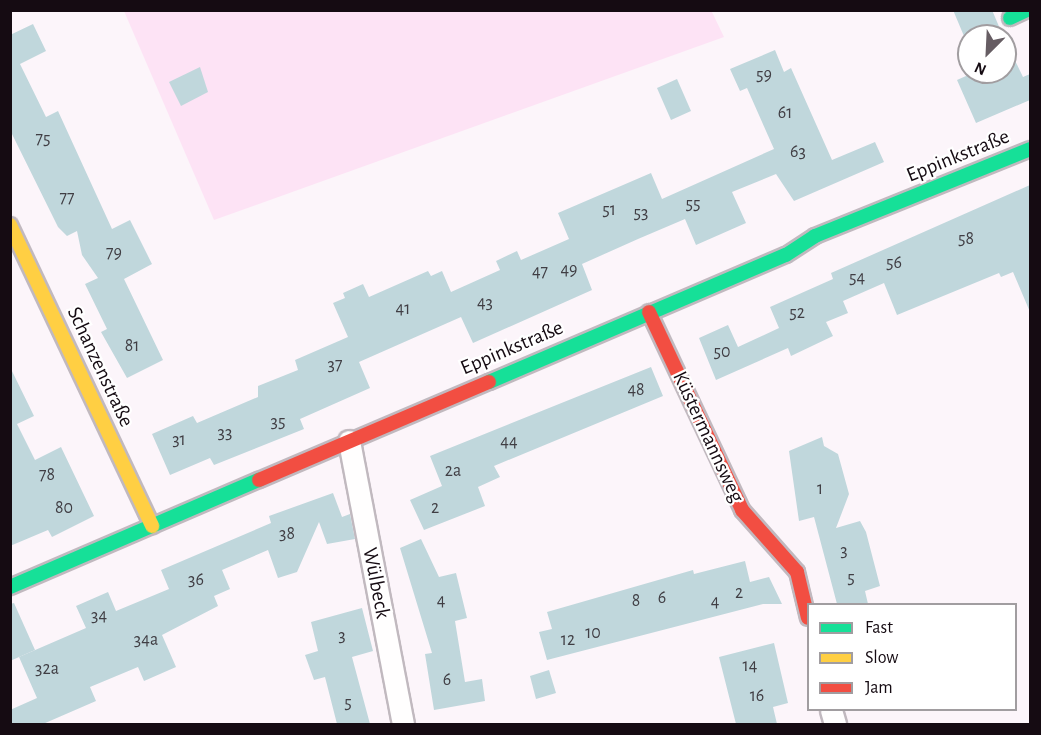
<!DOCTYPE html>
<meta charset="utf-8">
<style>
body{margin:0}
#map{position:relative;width:1041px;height:735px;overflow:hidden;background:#fcf5fa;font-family:"Alegreya Sans",sans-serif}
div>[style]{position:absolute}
.green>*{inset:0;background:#fde3f5}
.building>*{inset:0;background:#c0d7dc}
.roads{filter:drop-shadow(2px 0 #c1b9bf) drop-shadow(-2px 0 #c1b9bf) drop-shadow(0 2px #c1b9bf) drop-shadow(0 -2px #c1b9bf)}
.street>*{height:21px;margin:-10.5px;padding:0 10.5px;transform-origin:10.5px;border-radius:10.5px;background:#fffefe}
.fast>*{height:14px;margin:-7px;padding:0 7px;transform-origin:7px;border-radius:7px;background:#16e098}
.slow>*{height:14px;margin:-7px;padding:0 7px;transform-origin:7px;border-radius:7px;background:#ffcf43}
.jam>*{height:14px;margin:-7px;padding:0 7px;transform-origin:7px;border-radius:7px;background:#f24e42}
span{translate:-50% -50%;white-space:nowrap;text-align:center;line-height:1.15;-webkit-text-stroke:4.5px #fff;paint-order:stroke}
.number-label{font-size:18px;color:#403e44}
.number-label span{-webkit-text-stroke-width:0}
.street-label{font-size:21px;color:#150b12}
.frame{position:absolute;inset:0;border:12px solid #150b12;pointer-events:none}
.legend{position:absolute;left:807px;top:603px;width:210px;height:108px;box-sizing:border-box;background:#fff;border:2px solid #a19da0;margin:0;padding:8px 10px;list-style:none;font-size:18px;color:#150b12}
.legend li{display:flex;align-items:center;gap:12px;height:30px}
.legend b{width:30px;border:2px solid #a19da0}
.north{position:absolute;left:957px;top:24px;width:60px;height:60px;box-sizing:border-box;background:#fff;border:2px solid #a19da0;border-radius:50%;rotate:204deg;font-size:16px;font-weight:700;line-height:24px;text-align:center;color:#150b12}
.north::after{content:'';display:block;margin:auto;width:21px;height:27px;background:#665d63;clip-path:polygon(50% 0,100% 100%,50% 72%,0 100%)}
</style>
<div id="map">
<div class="green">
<i style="clip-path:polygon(711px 10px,724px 37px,214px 220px,124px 11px)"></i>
</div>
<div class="building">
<i style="clip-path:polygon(953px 10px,992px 10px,1003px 36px,969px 36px,969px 48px)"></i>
<i style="clip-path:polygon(33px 24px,46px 51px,20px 64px,46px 117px,58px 111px,112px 229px,130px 220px,152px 264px,124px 279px,163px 360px,127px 378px,101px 332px,107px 329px,85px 284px,98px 278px,82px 255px,77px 231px,67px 236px,58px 227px,10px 130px,10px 35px)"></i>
<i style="clip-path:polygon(1005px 40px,1023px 77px,1030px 74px,1030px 100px,976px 123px,957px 80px,975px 72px,1005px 72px)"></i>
<i style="clip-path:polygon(775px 50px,784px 72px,791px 68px,832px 160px,875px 142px,884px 162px,794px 201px,776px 174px,732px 192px,746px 223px,696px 245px,685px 219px,638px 239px,582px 264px,592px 290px,473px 343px,461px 317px,359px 362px,370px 388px,300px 419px,304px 429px,214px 465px,210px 458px,170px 475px,152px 434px,193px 416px,197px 423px,258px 397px,258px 386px,298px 370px,295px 360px,348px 337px,333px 303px,345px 298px,343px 293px,363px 284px,369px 297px,428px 271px,431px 276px,442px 271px,451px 292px,500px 270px,496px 261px,517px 251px,521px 260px,569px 239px,558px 213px,651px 173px,662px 199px,774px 149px,747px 88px,740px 91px,730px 69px)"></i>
<i style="clip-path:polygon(200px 67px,208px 92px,181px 106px,169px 82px)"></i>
<i style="clip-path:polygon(677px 79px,691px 111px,671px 120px,657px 88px)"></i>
<i style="clip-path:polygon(1030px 185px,1030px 312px,1013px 272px,1001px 277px,999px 273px,897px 315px,884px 283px,843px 301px,848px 313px,826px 322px,833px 336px,791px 356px,788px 348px,716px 380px,699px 338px,728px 325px,738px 347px,779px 328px,770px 307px,833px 279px,831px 273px)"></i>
<i style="clip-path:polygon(10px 367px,34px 416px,17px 424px,35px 460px,61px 447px,94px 516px,52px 537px,48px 530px,10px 546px)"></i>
<i style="clip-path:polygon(651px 367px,663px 396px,494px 466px,500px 477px,478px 487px,485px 506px,424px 530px,410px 500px,442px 486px,430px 456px)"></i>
<i style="clip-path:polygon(822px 437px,824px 446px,838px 454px,849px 494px,836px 528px,860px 521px,866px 532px,880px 586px,865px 591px,868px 604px,837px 604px,814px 517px,799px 521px,789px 451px)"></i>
<i style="clip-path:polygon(333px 493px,342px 517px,350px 514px,355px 539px,327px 544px,319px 522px,297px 572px,278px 578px,268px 550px,222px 570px,230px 589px,214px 596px,218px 606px,162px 635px,176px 667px,144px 681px,138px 667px,90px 687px,96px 701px,66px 714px,43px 724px,10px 724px,10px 710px,37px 698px,19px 657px,86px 628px,76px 606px,108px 592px,116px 611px,169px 589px,161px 570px,271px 523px,269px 516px)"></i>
<i style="clip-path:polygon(421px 539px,439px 577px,456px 573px,467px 618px,455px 621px,465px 682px,482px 679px,485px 701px,434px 710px,425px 654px,432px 653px,400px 548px)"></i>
<i style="clip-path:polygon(745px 561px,750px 582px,769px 577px,782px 604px,763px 604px,547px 660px,539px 632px,552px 629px,547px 612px,693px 570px,694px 574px)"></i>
<i style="clip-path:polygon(14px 603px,35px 650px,10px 661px,10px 604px)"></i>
<i style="clip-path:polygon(362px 608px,373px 651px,352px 657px,370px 724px,337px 724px,325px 677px,314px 680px,305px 655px,318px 651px,311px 622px)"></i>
<i style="clip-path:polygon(774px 643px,788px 703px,773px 707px,777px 724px,736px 724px,719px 657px)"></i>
<i style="clip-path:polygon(549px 670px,556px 693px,536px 699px,530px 676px)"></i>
</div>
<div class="roads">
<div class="street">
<i style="left:349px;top:441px;width:288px;rotate:79.2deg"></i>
<i style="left:831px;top:710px;width:15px;rotate:74deg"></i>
</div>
<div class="fast">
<i style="left:1010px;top:18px;width:19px;rotate:-25deg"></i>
<i style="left:489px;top:382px;width:323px;rotate:-23.2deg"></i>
<i style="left:786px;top:255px;width:35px;rotate:-33deg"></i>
<i style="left:815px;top:236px;width:232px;rotate:-22deg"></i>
<i style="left:10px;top:587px;width:271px;rotate:-23.3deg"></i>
</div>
<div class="slow">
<i style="left:10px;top:225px;width:333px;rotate:64.7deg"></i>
</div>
<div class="jam">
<i style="left:649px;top:312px;width:219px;rotate:64.8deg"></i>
<i style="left:742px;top:510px;width:83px;rotate:48.4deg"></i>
<i style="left:797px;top:572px;width:47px;rotate:76.6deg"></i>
<i style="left:259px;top:480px;width:250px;rotate:-23.1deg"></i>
</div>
</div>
<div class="number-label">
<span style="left:764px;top:75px">59</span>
<span style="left:785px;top:113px">61</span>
<span style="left:43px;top:139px">75</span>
<span style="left:798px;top:152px">63</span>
<span style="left:67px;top:198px">77</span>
<span style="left:693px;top:204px">55</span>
<span style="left:609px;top:210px">51</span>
<span style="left:641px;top:213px">53</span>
<span style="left:966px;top:239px">58</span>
<span style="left:114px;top:253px">79</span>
<span style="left:894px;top:263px">56</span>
<span style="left:569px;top:270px">49</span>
<span style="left:540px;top:272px">47</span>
<span style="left:857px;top:278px">54</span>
<span style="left:485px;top:303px">43</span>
<span style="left:403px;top:309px">41</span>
<span style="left:797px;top:313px">52</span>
<span style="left:132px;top:346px">81</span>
<span style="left:722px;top:352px">50</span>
<span style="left:335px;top:365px">37</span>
<span style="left:636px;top:390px">48</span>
<span style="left:278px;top:422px">35</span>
<span style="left:225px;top:433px">33</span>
<span style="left:179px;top:440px">31</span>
<span style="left:509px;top:442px">44</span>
<span style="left:453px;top:471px">2a</span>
<span style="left:47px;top:475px">78</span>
<span style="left:820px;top:489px">1</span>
<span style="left:64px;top:508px">80</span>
<span style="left:435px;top:508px">2</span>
<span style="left:287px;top:534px">38</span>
<span style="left:844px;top:551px">3</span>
<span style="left:851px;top:578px">5</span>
<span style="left:196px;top:580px">36</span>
<span style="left:739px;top:593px">2</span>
<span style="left:662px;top:598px">6</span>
<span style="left:441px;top:601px">4</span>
<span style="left:636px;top:601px">8</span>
<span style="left:715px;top:602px">4</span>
<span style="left:99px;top:616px">34</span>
<span style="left:593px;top:633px">10</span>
<span style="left:342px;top:636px">3</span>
<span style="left:146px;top:640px">34a</span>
<span style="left:568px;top:640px">12</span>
<span style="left:750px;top:666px">14</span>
<span style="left:47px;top:669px">32a</span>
<span style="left:447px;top:680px">6</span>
<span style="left:757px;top:696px">16</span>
<span style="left:348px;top:703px">5</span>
</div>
<div class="street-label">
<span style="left:958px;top:156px;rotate:-22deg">Eppinkstraße</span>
<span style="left:512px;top:348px;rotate:-23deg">Eppinkstraße</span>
<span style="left:100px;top:367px;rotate:65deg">Schanzenstraße</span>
<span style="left:708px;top:437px;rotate:65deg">Küstermannsweg</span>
<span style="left:376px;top:583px;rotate:79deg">Wülbeck</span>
</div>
<div class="frame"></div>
<ul class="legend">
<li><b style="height:8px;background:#16e098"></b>Fast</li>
<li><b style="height:8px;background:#ffcf43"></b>Slow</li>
<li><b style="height:8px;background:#f24e42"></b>Jam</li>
</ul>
<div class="north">N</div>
</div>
